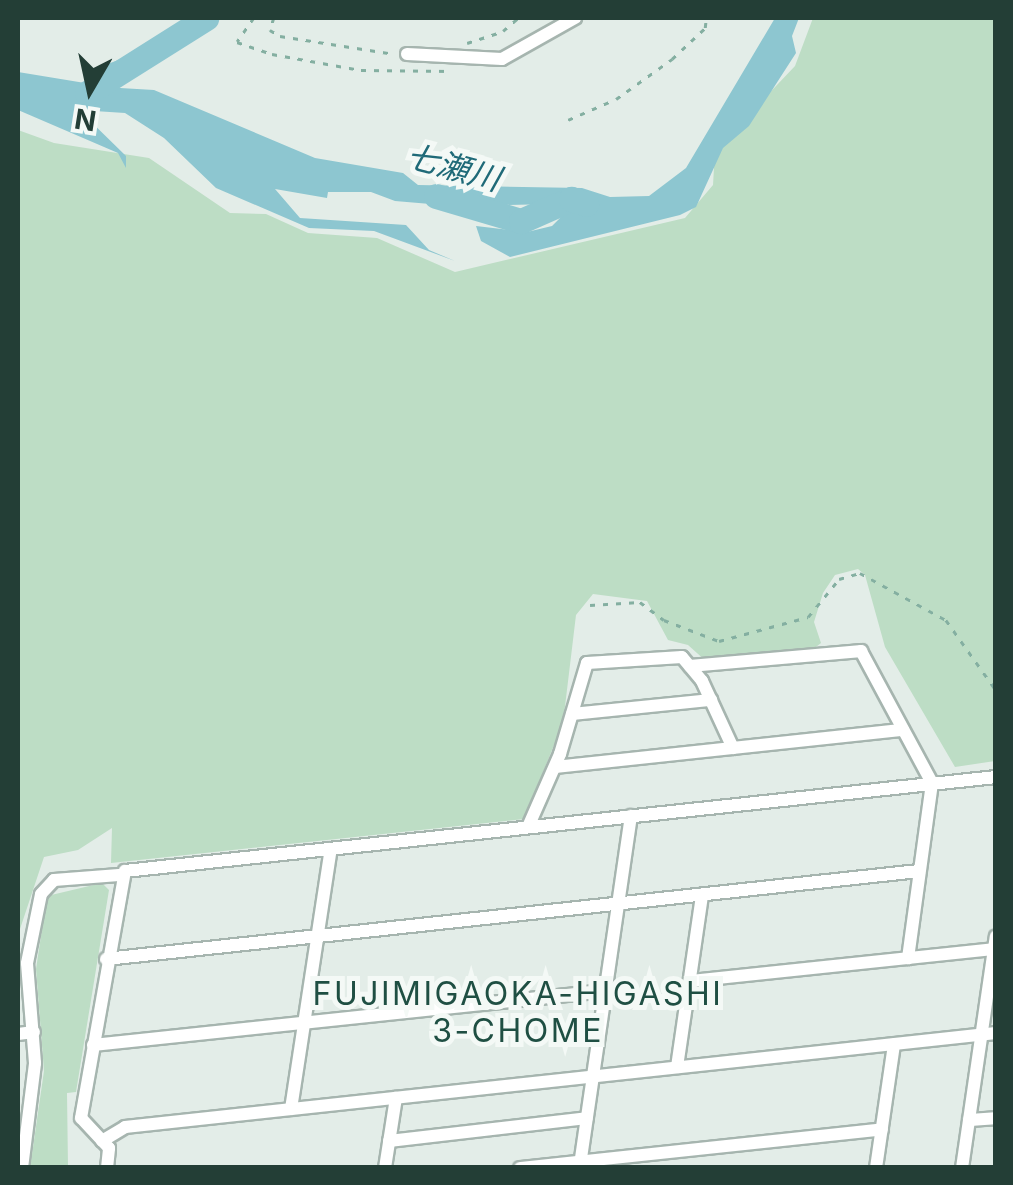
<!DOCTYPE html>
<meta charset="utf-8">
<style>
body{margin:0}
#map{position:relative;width:1013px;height:1185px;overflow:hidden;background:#e3ede8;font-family:Inter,"Noto Sans JP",sans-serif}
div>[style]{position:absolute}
.green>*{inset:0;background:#bdddc5}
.water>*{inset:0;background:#8dc6d0}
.river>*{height:25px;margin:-12.5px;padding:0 12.5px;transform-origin:12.5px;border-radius:12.5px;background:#8dc6d0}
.path>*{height:2.5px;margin-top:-1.25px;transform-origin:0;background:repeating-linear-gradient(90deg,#84afa1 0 5px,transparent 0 13px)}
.roads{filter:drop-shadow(2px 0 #a6b5af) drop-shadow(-2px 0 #a6b5af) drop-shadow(0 2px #a6b5af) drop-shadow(0 -2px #a6b5af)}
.minor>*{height:12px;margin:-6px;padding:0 6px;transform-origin:6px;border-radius:6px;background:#fff}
span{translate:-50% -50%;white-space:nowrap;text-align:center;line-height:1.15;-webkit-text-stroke:10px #f4f9f6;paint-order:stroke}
.water-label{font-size:32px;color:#1f6a78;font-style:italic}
.neighbourhood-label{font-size:32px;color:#1f4f43;letter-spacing:2.5px}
.frame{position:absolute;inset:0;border:20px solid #233e36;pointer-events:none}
.north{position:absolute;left:40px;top:40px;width:100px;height:100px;-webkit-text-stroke:8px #f4f9f6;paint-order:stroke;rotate:189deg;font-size:28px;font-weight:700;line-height:40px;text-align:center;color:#233e36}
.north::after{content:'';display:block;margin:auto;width:35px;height:45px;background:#233e36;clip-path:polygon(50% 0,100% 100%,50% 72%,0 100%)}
</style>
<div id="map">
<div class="green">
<i style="clip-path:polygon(813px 18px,995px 18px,995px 761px,955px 767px,885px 647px,865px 575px,858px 569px,835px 575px,823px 593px,814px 622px,821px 643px,812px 650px,707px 662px,688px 645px,668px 640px,647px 601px,593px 594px,576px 615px,563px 723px,524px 819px,111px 863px,112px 828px,78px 850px,44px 857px,18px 935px,18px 130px,54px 143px,149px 158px,230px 213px,266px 214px,308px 233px,377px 238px,455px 272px,685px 218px,713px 185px,715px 150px,795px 66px)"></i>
<i style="clip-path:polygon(102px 883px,109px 890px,76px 1092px,67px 1093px,68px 1167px,30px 1168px,44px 1071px,36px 969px,47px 896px)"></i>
</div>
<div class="water">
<i style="clip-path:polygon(196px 18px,206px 18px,182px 44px,115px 69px,103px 87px,154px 90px,315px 158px,403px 173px,418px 185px,582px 188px,610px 197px,649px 196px,686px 168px,775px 18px,799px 18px,792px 36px,796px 53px,749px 126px,723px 148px,696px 207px,680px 215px,510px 257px,481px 241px,476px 226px,527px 232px,552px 226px,561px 217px,553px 204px,454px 206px,395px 201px,371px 192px,328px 192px,327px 198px,275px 189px,300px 218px,406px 225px,429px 250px,455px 261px,374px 231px,309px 228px,216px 188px,164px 138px,125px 113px,79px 110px,126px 156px,126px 168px,118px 153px,18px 110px,18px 72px,91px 84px,105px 65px,174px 39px)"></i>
</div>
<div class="river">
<i style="left:87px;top:93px;width:141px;rotate:-32.2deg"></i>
<i style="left:436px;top:196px;width:89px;rotate:16.4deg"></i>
<i style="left:521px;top:221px;width:55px;rotate:-23.7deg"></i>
<i style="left:571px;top:199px;width:16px;rotate:18deg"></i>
</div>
<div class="path">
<i style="left:254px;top:18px;width:29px;rotate:125deg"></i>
<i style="left:237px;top:42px;width:37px;rotate:19deg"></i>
<i style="left:272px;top:54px;width:90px;rotate:10.2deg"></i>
<i style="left:361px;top:70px;width:91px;rotate:0.6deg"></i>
<i style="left:274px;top:18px;width:13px;rotate:108deg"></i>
<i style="left:270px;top:30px;width:12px;rotate:31deg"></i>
<i style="left:280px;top:36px;width:116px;rotate:8.9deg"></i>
<i style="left:467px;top:43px;width:38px;rotate:-18deg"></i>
<i style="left:503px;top:31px;width:20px;rotate:-41deg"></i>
<i style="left:568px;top:120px;width:52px;rotate:-23.6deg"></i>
<i style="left:616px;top:99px;width:69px;rotate:-35.5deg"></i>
<i style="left:672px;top:59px;width:45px;rotate:-43.2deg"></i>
<i style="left:705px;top:28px;width:10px;rotate:-84deg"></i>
<i style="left:590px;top:605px;width:50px;rotate:-3.4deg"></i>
<i style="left:640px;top:602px;width:30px;rotate:37deg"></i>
<i style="left:664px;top:620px;width:59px;rotate:20.9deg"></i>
<i style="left:719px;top:641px;width:92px;rotate:-15.1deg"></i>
<i style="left:808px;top:617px;width:49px;rotate:-50.8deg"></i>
<i style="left:839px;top:579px;width:22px;rotate:-16deg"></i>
<i style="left:860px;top:573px;width:98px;rotate:28.7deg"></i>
<i style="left:946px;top:620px;width:86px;rotate:54.5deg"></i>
</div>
<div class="roads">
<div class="minor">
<i style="left:407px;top:54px;width:95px;rotate:3deg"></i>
<i style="left:502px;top:59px;width:84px;rotate:-29.3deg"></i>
<i style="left:690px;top:666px;width:172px;rotate:-5deg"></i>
<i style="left:861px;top:651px;width:150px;rotate:61.7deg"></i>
<i style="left:932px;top:783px;width:177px;rotate:97.8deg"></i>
<i style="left:572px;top:714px;width:140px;rotate:-5.8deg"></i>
<i style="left:555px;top:767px;width:350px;rotate:-6.1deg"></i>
<i style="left:528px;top:827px;width:80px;rotate:-66.3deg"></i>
<i style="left:560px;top:754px;width:95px;rotate:-73.5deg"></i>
<i style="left:587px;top:663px;width:95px;rotate:-3.6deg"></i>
<i style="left:682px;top:657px;width:31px;rotate:50deg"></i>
<i style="left:702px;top:681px;width:74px;rotate:65.2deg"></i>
<i style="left:106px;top:959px;width:818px;rotate:-6.18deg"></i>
<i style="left:690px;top:981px;width:306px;rotate:-6deg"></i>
<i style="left:18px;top:1034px;width:16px;rotate:-7deg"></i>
<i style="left:93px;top:1045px;width:515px;rotate:-6.02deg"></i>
<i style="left:677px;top:1067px;width:174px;rotate:-81.7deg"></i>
<i style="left:291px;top:1109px;width:263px;rotate:-81.3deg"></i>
<i style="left:969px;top:1120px;width:27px;rotate:-4deg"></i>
<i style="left:102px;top:1141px;width:27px;rotate:-31deg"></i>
<i style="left:125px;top:1127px;width:876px;rotate:-6.16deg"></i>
<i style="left:389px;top:1141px;width:199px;rotate:-6.6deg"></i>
<i style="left:580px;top:1165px;width:353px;rotate:-81.7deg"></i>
<i style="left:22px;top:1168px;width:106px;rotate:-82.9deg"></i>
<i style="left:35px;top:1063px;width:100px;rotate:-94.6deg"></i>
<i style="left:27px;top:963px;width:70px;rotate:-78.5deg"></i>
<i style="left:41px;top:894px;width:19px;rotate:-47deg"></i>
<i style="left:54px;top:880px;width:65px;rotate:-4.4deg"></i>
<i style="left:107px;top:1168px;width:20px;rotate:-84deg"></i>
<i style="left:109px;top:1148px;width:41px;rotate:-133deg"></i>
<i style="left:81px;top:1118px;width:251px;rotate:-79.9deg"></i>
<i style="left:125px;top:871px;width:876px;rotate:-6.16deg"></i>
<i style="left:385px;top:1168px;width:71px;rotate:-81.1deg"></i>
<i style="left:520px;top:1168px;width:364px;rotate:-6.1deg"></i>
<i style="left:876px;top:1168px;width:125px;rotate:-81.7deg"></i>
<i style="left:962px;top:1168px;width:234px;rotate:-81.7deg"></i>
</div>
</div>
<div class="water-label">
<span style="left:453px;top:168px;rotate:15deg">七瀬川</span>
</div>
<div class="neighbourhood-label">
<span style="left:518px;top:1013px">FUJIMIGAOKA-HIGASHI<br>3-CHOME</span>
</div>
<div class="frame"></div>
<div class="north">N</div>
</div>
